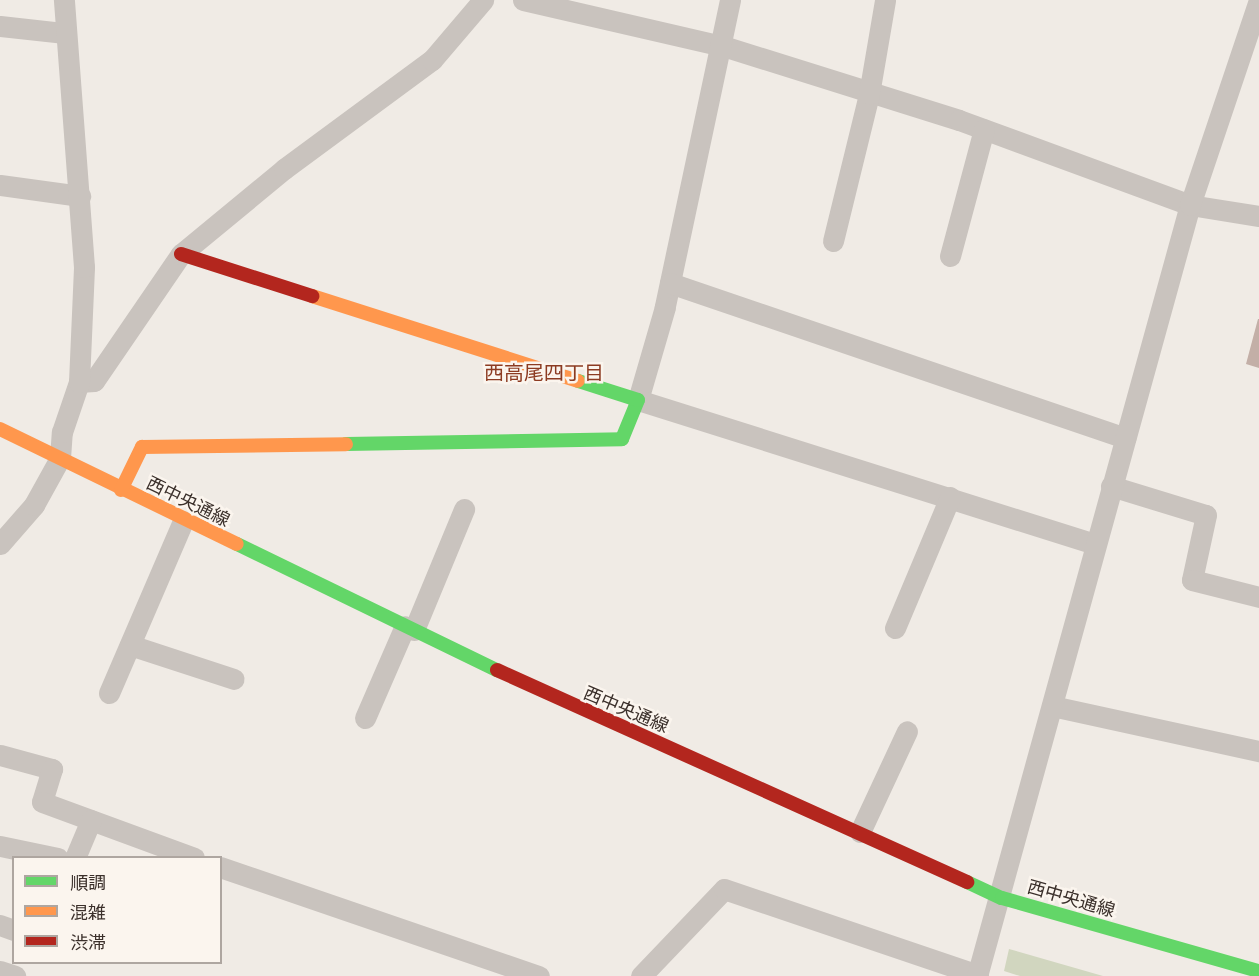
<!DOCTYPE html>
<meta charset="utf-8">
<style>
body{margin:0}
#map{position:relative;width:1259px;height:976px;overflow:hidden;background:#f0ebe5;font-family:Signika,"Noto Sans JP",sans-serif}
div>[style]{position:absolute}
.green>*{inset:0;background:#d1d6bf}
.building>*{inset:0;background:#c3afa7}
.street>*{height:21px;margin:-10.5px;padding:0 10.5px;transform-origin:10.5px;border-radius:10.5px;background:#c9c3be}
.fast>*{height:14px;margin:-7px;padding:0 7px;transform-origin:7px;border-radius:7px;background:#63d668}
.slow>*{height:14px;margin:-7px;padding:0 7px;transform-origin:7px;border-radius:7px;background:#ff974d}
.jam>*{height:14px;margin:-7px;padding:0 7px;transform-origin:7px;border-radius:7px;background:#b3261e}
span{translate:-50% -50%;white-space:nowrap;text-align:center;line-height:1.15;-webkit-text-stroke:5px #fbf5ee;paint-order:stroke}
.street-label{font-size:18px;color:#3b302b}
.neighbourhood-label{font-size:20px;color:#8c3b22}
.legend{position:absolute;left:12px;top:856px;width:210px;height:108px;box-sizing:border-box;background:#fbf5ee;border:2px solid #aea6a0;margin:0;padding:8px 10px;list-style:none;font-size:18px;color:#3b302b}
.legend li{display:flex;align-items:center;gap:12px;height:30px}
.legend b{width:30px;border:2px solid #aea6a0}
</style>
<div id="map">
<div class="green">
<i style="clip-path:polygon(1009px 949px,1103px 976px,1020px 976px,1004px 971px)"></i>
</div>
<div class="building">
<i style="clip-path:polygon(1258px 319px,1259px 319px,1259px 368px,1246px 364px)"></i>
</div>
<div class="street">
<i style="left:523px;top:0;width:205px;rotate:13deg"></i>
<i style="left:723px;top:46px;width:247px;rotate:17.4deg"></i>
<i style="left:959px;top:120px;width:246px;rotate:20.2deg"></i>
<i style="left:1190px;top:205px;width:70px;rotate:9.1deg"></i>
<i style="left:730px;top:0;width:314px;rotate:102deg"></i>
<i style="left:665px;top:307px;width:97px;rotate:106.2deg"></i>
<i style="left:638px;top:400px;width:479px;rotate:17.5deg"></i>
<i style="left:0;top:26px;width:63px;rotate:6.3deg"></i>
<i style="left:0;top:185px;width:81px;rotate:7.8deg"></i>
<i style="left:833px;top:241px;width:151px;rotate:-76.2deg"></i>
<i style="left:869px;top:94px;width:95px;rotate:-80.3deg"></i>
<i style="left:950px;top:256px;width:131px;rotate:-75deg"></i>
<i style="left:670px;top:283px;width:481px;rotate:18.8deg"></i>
<i style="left:79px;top:382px;width:15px;rotate:-4deg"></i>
<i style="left:94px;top:381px;width:154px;rotate:-55.6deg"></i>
<i style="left:181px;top:254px;width:134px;rotate:-39.5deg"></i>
<i style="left:284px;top:169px;width:184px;rotate:-36.4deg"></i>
<i style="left:432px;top:60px;width:79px;rotate:-49.6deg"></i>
<i style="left:1111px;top:486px;width:99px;rotate:17deg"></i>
<i style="left:1206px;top:515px;width:66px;rotate:102.2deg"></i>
<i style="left:1192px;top:580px;width:69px;rotate:14.2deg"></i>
<i style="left:0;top:544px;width:52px;rotate:-48.9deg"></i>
<i style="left:34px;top:505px;width:54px;rotate:-61deg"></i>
<i style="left:60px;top:458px;width:26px;rotate:-86deg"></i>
<i style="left:62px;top:432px;width:53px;rotate:-71.2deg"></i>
<i style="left:79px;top:382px;width:115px;rotate:-87.5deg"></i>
<i style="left:84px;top:267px;width:268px;rotate:-94.3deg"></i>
<i style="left:895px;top:628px;width:142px;rotate:-67.2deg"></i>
<i style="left:414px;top:630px;width:131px;rotate:-67.5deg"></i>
<i style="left:130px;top:645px;width:109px;rotate:18.1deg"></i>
<i style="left:109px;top:693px;width:187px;rotate:-66.7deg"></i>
<i style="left:1052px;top:706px;width:212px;rotate:12.3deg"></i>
<i style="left:365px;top:718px;width:100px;rotate:-66.5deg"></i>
<i style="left:0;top:755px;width:54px;rotate:15.1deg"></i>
<i style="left:52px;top:769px;width:34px;rotate:107deg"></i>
<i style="left:42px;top:802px;width:162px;rotate:20.2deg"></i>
<i style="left:860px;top:832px;width:111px;rotate:-65deg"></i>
<i style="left:0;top:846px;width:59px;rotate:11.7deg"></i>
<i style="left:75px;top:858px;width:41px;rotate:-67.2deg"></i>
<i style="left:220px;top:867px;width:337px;rotate:18.9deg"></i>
<i style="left:0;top:925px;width:15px;rotate:20deg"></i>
<i style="left:0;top:971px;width:16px;rotate:18deg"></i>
<i style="left:641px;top:976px;width:120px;rotate:-46.3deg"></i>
<i style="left:724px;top:889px;width:268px;rotate:18.7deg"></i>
<i style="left:977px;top:976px;width:800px;rotate:-74.56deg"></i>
<i style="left:1190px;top:205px;width:216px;rotate:-71.4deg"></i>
</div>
<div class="fast">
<i style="left:346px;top:444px;width:276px;rotate:-1deg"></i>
<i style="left:622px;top:439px;width:42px;rotate:-67.7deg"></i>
<i style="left:638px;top:400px;width:63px;rotate:-162.4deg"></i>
<i style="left:237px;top:544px;width:289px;rotate:25.9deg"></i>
<i style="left:967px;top:882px;width:38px;rotate:25deg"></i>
<i style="left:1002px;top:898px;width:267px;rotate:15.9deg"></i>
</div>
<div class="slow">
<i style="left:312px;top:296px;width:279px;rotate:17.7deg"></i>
<i style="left:0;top:429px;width:263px;rotate:25.9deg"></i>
<i style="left:121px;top:490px;width:48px;rotate:-64deg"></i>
<i style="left:142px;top:447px;width:204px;rotate:-0.8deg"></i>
</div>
<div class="jam">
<i style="left:181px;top:254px;width:138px;rotate:17.8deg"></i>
<i style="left:497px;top:670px;width:516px;rotate:24.28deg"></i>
</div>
<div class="street-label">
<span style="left:188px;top:502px;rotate:26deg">西中央通線</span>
<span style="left:626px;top:710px;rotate:23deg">西中央通線</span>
<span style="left:1071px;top:899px;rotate:16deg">西中央通線</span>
</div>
<div class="neighbourhood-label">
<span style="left:544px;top:373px">西高尾四丁目</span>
</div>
<ul class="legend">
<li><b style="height:8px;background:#63d668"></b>順調</li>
<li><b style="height:8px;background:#ff974d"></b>混雑</li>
<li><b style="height:8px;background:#b3261e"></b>渋滞</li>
</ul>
</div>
